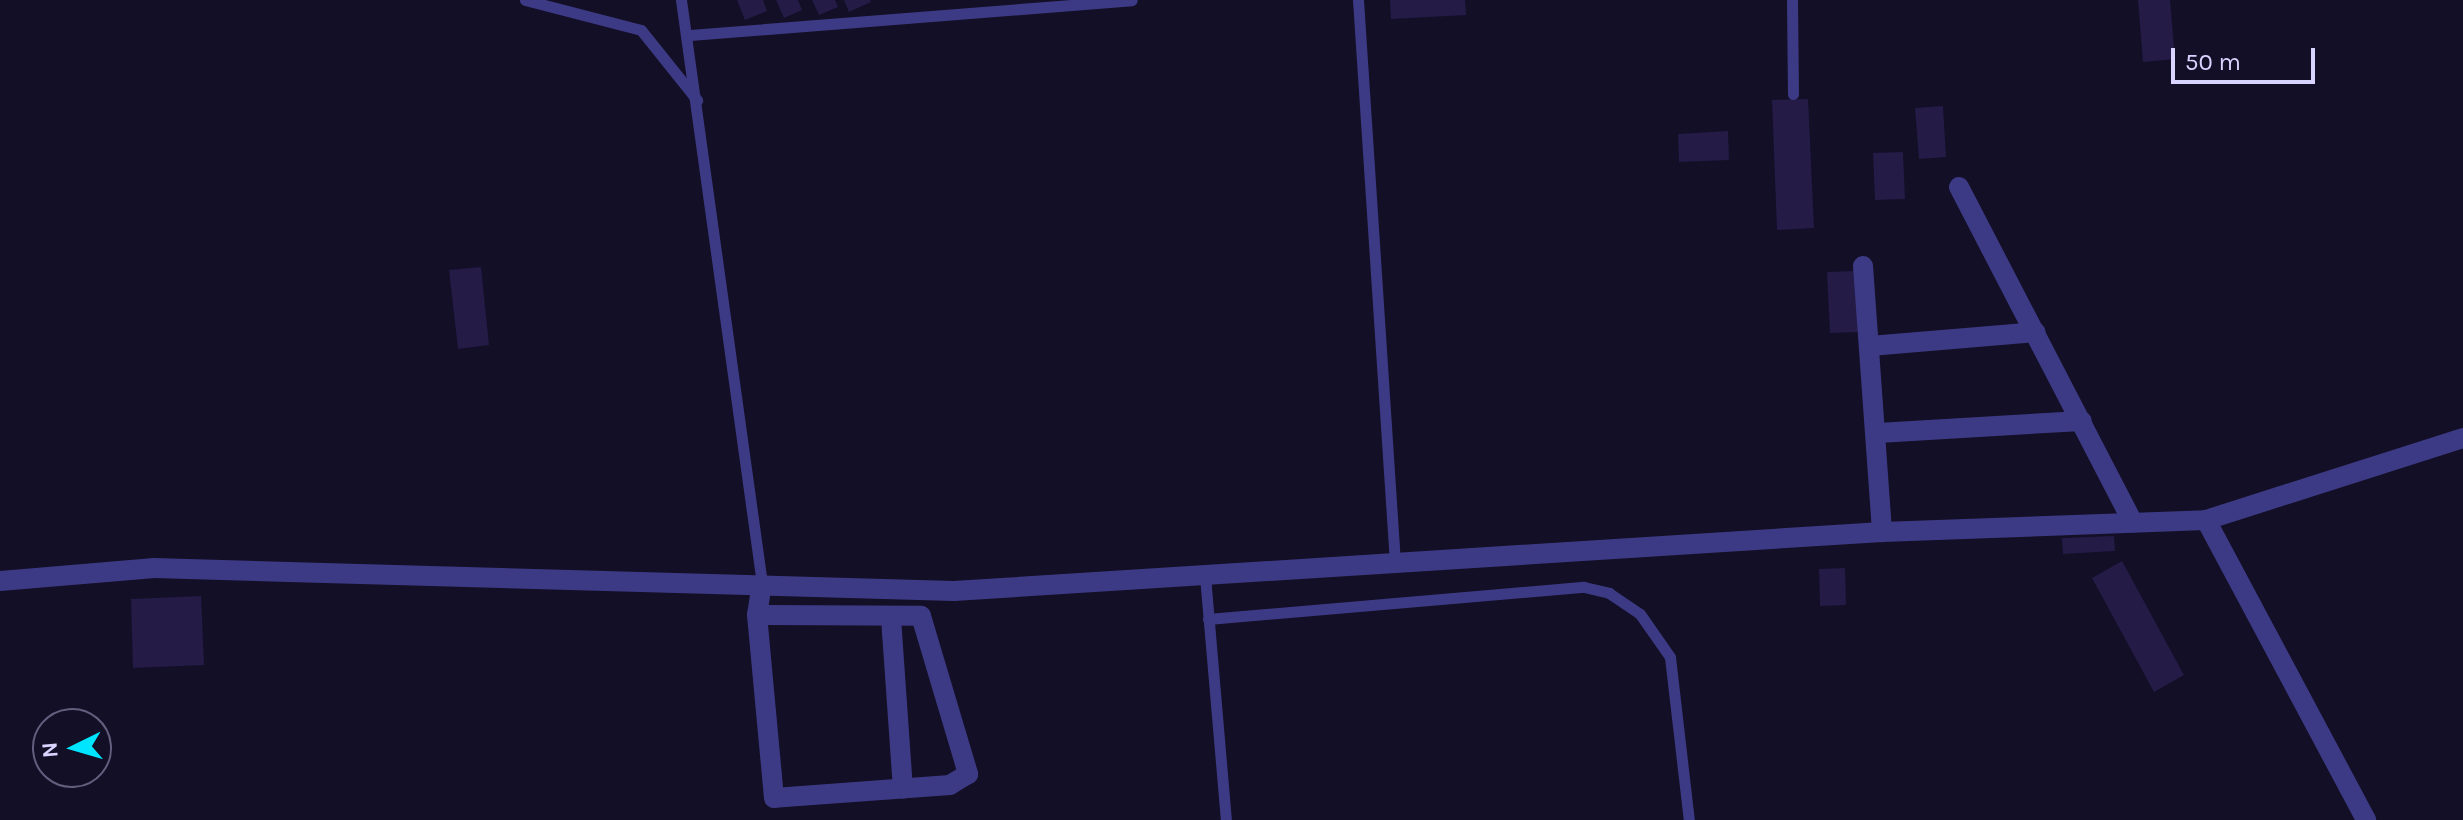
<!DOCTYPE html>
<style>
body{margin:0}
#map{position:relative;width:2463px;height:820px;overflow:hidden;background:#130f26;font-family:Karla,sans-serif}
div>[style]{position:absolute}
.building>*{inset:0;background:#241b47}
.lane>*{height:11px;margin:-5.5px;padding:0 5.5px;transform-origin:5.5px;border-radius:5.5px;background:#3d3a85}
.street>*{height:20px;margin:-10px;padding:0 10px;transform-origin:10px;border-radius:10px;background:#3d3a85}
span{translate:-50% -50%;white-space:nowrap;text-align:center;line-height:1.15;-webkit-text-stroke:7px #130f26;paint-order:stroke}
.north{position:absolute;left:32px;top:708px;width:80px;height:80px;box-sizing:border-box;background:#130f26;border:2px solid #625e7d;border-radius:50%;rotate:265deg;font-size:22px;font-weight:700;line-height:32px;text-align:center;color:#d9d4ff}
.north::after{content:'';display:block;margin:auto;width:28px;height:36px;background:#00e5ff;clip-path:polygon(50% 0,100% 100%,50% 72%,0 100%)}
.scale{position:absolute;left:2171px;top:48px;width:144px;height:36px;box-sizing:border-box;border:4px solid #d9d4ff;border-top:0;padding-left:10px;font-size:24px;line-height:28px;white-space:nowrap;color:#d9d4ff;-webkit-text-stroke:6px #130f26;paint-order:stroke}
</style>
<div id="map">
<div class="building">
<i style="clip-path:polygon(737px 0,763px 0,767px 11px,745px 20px)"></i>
<i style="clip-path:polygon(776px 0,798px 0,802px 10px,784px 18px)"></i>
<i style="clip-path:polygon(812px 0,835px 0,838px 7px,819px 15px)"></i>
<i style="clip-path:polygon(844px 0,870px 0,871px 2px,849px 12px)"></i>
<i style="clip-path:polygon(1390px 0,1465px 0,1466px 15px,1391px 19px)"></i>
<i style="clip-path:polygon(2138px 0,2170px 0,2175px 59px,2143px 62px)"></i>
<i style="clip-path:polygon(1808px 99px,1814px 228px,1777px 230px,1772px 100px)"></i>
<i style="clip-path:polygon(1943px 106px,1946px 157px,1919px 159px,1915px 108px)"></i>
<i style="clip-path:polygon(1728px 131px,1729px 160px,1679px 162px,1678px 134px)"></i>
<i style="clip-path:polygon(1903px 152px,1905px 199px,1875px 200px,1873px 153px)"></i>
<i style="clip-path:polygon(481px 267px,489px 345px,458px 349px,449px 270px)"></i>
<i style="clip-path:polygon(1855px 271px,1858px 332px,1830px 333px,1827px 272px)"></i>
<i style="clip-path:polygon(2114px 536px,2115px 551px,2063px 554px,2062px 538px)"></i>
<i style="clip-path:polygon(2122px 561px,2184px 675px,2154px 692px,2092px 578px)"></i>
<i style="clip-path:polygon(1845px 568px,1846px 605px,1820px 606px,1819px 569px)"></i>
<i style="clip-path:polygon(201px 596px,204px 665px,133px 668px,131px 599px)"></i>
</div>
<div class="lane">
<i style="left:525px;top:0;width:120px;rotate:14.5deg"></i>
<i style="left:641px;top:30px;width:90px;rotate:51.3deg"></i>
<i style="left:681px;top:0;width:590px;rotate:82.1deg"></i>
<i style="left:1358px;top:0;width:564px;rotate:86.24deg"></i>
<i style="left:1792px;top:0;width:94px;rotate:89.4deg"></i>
<i style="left:690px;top:35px;width:443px;rotate:-4.5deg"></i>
<i style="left:1205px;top:576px;width:245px;rotate:85.1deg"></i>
<i style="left:1208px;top:619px;width:377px;rotate:-4.9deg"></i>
<i style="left:1584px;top:587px;width:26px;rotate:13deg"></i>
<i style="left:1609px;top:593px;width:37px;rotate:34deg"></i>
<i style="left:1640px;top:614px;width:52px;rotate:55.1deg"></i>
<i style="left:1670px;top:657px;width:164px;rotate:83.4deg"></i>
</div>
<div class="street">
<i style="left:1959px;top:187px;width:378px;rotate:62.6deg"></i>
<i style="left:1863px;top:266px;width:267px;rotate:85.9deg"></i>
<i style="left:1870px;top:346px;width:166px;rotate:-4.8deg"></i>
<i style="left:1878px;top:433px;width:204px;rotate:-3.4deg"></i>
<i style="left:2206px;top:520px;width:340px;rotate:61.9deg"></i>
<i style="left:0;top:581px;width:155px;rotate:-4.8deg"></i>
<i style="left:154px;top:568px;width:800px;rotate:1.65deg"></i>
<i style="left:954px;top:591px;width:930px;rotate:-3.64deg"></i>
<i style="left:1882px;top:532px;width:324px;rotate:-2.1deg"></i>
<i style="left:2206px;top:520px;width:270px;rotate:-17.7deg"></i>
<i style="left:757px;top:615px;width:164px;rotate:0.3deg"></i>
<i style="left:921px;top:616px;width:165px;rotate:73.4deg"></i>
<i style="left:968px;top:774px;width:21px;rotate:149deg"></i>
<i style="left:950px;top:785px;width:176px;rotate:175.8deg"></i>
<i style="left:774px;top:798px;width:184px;rotate:-95.3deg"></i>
<i style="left:757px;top:615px;width:31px;rotate:-81deg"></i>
<i style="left:891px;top:618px;width:171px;rotate:86deg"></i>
</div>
<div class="north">N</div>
<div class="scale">50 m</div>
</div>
